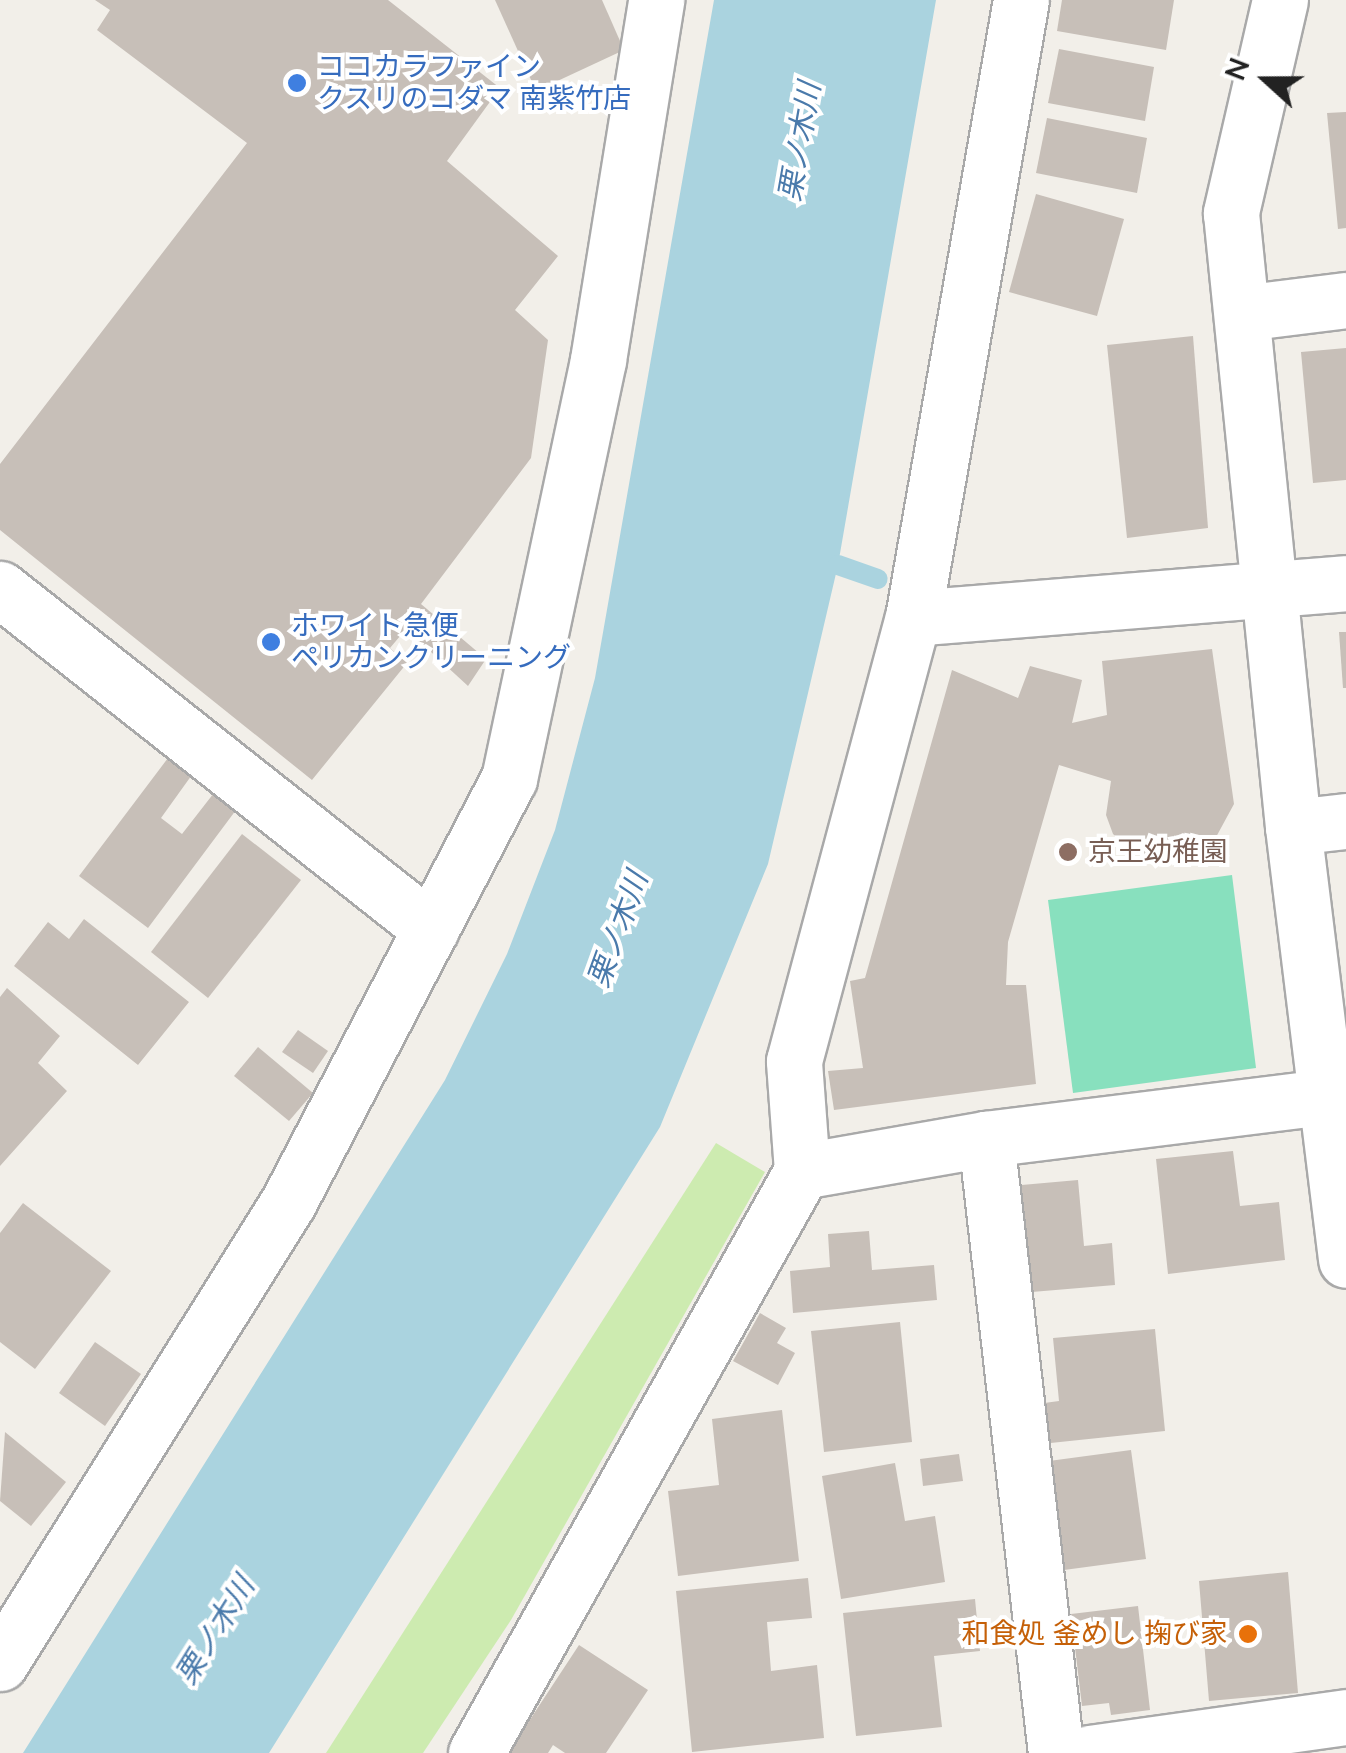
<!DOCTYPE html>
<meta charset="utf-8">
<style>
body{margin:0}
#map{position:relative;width:1346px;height:1753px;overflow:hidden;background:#f2efe9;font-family:"Nunito Sans","Noto Sans JP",sans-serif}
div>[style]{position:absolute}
.grass>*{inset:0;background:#cdebb0}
.pitch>*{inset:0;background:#88e0be}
.water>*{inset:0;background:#aad3df}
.stream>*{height:20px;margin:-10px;padding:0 10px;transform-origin:10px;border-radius:10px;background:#aad3df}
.building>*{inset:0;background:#c7bfb8}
.roads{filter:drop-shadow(2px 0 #a9a9a9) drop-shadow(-2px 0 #a9a9a9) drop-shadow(0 2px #a9a9a9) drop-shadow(0 -2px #a9a9a9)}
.street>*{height:55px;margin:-27.5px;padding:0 27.5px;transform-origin:27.5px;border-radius:27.5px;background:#fff}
.dots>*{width:28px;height:28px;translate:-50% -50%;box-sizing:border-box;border:5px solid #fff;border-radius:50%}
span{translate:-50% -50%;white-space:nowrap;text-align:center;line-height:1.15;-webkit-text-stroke:8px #fff;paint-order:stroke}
.shop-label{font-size:28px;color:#366cbe}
.left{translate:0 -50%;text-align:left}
.education-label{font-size:28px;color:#785e54}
.food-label{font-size:28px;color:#c56008}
.right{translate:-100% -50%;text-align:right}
.water-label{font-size:30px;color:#4a7aab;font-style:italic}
.north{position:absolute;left:1216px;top:30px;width:100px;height:100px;-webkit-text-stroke:8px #fff;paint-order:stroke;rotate:291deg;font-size:28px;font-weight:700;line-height:40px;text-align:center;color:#222}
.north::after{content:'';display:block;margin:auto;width:35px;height:45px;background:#222;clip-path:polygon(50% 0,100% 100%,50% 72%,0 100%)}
</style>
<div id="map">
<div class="grass">
<i style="clip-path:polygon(716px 1143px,765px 1172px,511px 1620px,423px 1753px,326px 1753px)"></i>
</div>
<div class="pitch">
<i style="clip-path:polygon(1232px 875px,1256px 1068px,1073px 1093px,1048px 900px)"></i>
</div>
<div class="water">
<i style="clip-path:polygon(714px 0,936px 0,838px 565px,768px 864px,660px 1127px,269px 1753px,23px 1753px,445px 1080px,507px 954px,555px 830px,595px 678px)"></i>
</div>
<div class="stream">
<i style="left:838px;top:565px;width:42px;rotate:19.3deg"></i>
</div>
<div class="building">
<i style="clip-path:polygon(95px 0,388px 0,500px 88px,447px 161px,558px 256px,515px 310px,548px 340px,531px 458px,421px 604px,486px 659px,468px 686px,406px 629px,390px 648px,407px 663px,312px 780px,0 530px,0 464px,247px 143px,97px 30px,110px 10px)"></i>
<i style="clip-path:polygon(495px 0,602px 0,624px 50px,536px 91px)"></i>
<i style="clip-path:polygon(1062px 0,1174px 0,1166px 50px,1057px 31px)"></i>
<i style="clip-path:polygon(1059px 49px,1154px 67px,1145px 121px,1048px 103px)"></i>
<i style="clip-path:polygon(1346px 112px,1346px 228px,1338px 229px,1327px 113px)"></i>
<i style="clip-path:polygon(1047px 118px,1147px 138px,1137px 193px,1036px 173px)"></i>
<i style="clip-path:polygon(1036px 194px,1124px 219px,1097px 316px,1009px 292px)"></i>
<i style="clip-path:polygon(1193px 336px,1208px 528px,1127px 538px,1107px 345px)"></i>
<i style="clip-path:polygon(1346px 348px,1346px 480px,1313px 483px,1301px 352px)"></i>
<i style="clip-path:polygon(1339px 632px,1346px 632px,1346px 688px,1343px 688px)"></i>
<i style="clip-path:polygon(1212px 649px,1234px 804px,1215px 839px,1159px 860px,1135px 852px,1113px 834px,1106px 815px,1111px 781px,1059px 765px,1008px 942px,1006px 985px,1026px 985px,1036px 1084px,834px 1110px,828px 1071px,863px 1068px,850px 981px,865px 978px,952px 670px,1018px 698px,1030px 666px,1082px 680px,1072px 723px,1107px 715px,1102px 661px)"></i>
<i style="clip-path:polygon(171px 754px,194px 772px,161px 818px,182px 834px,217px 789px,239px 806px,148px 928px,79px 876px)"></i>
<i style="clip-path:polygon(242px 834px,301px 880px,208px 998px,151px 952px)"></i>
<i style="clip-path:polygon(84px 919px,189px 1002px,138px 1065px,14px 966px,48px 922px,69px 939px)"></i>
<i style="clip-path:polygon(7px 988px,60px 1036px,38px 1063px,67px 1091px,0 1166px,0 997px)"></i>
<i style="clip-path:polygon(298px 1030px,328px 1051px,313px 1073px,282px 1052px)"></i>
<i style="clip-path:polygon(258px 1047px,313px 1093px,289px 1121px,234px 1076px)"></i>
<i style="clip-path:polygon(1233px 1151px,1240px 1206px,1279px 1202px,1285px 1260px,1168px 1274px,1156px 1159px)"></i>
<i style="clip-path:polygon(1078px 1180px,1084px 1246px,1112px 1243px,1115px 1285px,1020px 1293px,1011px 1186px)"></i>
<i style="clip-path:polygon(23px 1203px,111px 1271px,35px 1369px,0 1342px,0 1233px)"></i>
<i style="clip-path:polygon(869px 1231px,872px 1270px,934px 1265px,937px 1300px,793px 1313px,790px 1271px,830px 1267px,828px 1234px)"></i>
<i style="clip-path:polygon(760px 1313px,786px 1328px,777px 1343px,795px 1353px,778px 1385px,733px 1361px)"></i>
<i style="clip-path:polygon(900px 1322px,912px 1442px,824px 1452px,811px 1331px)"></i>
<i style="clip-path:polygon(1155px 1329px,1165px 1431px,1041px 1444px,1037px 1404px,1059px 1401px,1053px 1338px)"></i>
<i style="clip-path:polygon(95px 1342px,141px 1374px,105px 1426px,59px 1393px)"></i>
<i style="clip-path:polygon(782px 1410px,799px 1561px,678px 1576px,668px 1491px,719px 1485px,712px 1419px)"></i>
<i style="clip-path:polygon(5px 1432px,66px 1482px,31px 1526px,0 1501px)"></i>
<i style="clip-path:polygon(1131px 1450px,1146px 1559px,1064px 1570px,1049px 1461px)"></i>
<i style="clip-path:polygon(959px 1454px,963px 1481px,923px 1486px,920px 1459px)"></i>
<i style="clip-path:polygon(895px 1463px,905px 1521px,935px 1516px,945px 1582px,841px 1599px,822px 1476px)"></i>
<i style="clip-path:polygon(1288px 1572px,1298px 1693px,1209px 1701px,1199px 1581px)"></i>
<i style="clip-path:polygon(808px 1578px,812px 1618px,767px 1622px,771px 1671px,817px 1665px,824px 1738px,692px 1752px,676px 1591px)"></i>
<i style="clip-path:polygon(975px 1599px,980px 1651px,934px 1656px,942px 1727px,856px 1736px,843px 1613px)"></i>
<i style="clip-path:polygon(1138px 1606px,1150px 1710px,1111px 1715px,1109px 1703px,1082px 1706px,1071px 1614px)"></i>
<i style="clip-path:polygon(579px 1645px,648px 1690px,606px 1753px,565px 1753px,553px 1745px,548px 1753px,508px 1753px)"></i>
</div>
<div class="roads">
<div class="street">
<i style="left:1280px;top:0;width:219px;rotate:103deg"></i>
<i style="left:1231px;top:213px;width:617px;rotate:84.23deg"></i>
<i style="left:1293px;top:827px;width:436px;rotate:83deg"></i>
<i style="left:1242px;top:313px;width:105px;rotate:-7.1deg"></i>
<i style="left:0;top:589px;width:549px;rotate:38.27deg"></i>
<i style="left:913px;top:618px;width:434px;rotate:-4.6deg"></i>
<i style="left:1293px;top:827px;width:53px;rotate:-6.5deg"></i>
<i style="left:986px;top:1139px;width:618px;rotate:83.5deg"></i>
<i style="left:802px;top:1171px;width:110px;rotate:-94.2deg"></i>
<i style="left:794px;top:1061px;width:459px;rotate:-75deg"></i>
<i style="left:913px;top:618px;width:627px;rotate:-80.09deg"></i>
<i style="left:0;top:1663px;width:545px;rotate:-57.97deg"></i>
<i style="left:289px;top:1201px;width:476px;rotate:-62.5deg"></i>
<i style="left:509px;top:779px;width:428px;rotate:-78deg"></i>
<i style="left:598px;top:360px;width:365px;rotate:-80.8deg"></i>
<i style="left:476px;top:1753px;width:667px;rotate:-60.75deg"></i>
<i style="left:802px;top:1171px;width:187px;rotate:-9.9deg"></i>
<i style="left:986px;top:1139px;width:341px;rotate:-7.1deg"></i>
<i style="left:1090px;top:1753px;width:259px;rotate:-8deg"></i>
</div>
</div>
<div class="dots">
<i style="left:297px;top:83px;background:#3f7fe0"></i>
<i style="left:271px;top:642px;background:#3f7fe0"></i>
<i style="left:1068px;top:852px;background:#8d6e63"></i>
<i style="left:1248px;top:1634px;background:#e8710a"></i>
</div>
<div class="shop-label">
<span class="left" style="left:317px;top:83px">ココカラファイン<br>クスリのコダマ 南紫竹店</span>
<span class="left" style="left:291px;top:642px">ホワイト急便<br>ペリカンクリーニング</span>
</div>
<div class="education-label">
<span class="left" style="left:1088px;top:852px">京王幼稚園</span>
</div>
<div class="food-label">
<span class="right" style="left:1228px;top:1634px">和食処 釜めし 掬び家</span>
</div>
<div class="water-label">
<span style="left:801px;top:142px;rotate:-80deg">栗ノ木川</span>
<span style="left:619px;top:930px;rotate:-70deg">栗ノ木川</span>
<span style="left:216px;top:1631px;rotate:-58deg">栗ノ木川</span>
</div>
<div class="north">N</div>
</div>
